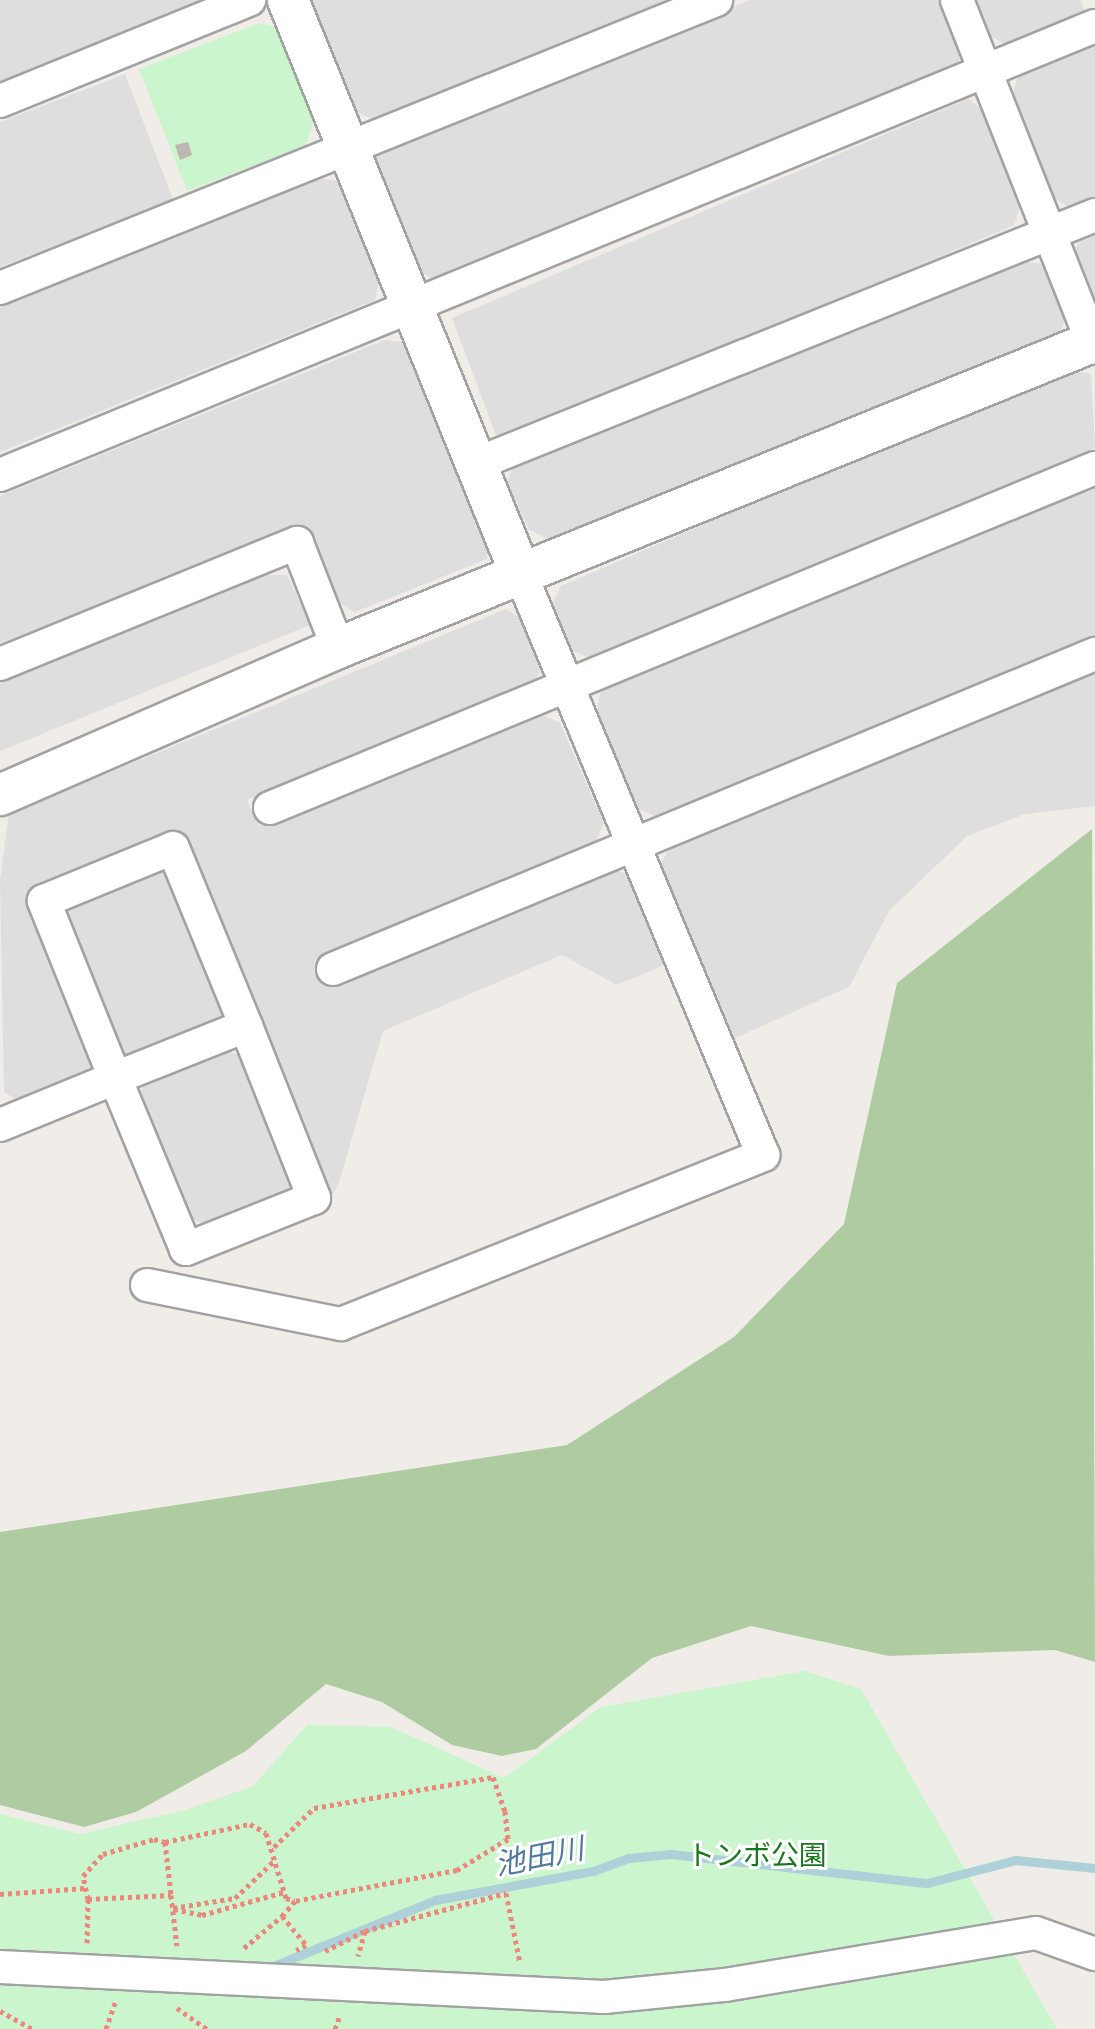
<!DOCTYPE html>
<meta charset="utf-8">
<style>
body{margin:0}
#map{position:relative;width:1095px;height:2029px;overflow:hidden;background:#f0ede8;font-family:Mulish,"Noto Sans JP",sans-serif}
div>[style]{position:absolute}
.residential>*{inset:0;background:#dfdede}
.forest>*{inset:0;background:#aecba1}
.park>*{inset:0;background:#caf5cd}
.stream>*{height:9px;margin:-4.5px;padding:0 4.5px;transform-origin:4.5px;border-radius:4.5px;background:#add0d9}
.building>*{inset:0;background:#bdb7b1}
.path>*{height:5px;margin-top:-2.5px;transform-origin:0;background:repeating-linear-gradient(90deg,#ed867c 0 4px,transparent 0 8px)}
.roads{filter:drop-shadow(2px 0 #a2a2a2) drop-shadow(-2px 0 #a2a2a2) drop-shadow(0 2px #a2a2a2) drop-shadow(0 -2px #a2a2a2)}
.minor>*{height:32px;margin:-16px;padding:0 16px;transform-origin:16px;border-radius:16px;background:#fff}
.tertiary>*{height:40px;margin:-20px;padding:0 20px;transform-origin:20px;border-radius:20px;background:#fff}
span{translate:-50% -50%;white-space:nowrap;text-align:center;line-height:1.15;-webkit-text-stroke:6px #fff;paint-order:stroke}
.park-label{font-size:28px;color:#16771d}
.water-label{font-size:30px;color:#527aa0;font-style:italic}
</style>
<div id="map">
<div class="residential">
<i style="clip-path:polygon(0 0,210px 0,0 83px)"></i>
<i style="clip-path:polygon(309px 0,670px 0,377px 122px,344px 105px)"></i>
<i style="clip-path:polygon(750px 0,944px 0,961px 48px,958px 68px,438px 283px,423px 273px,371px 160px,380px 149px)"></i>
<i style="clip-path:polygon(975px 0,1080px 0,1087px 16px,1008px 46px,987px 34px)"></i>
<i style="clip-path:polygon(1095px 45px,1095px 196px,1069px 207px,1052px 197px,1012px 96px,1018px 76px)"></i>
<i style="clip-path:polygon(125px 74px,173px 199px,0 267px,0 122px)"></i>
<i style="clip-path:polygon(968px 99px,984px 111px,1021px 204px,1014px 225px,509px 439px,496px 435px,452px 318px)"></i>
<i style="clip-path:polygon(319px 178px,343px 182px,381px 274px,375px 300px,0 452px,0 305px)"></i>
<i style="clip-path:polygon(1095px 225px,1095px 303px,1073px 250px)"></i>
<i style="clip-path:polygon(1020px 261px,1044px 264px,1066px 316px,1060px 334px,549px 540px,529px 529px,507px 482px,514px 464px)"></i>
<i style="clip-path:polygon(385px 340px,409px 343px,490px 539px,487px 559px,355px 612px,340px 604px,309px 526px,0 643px,0 496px)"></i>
<i style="clip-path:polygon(1065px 369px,1091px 374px,1095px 448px,589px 658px,571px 650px,550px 607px,561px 586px)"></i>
<i style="clip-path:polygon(1095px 488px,1095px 638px,658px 818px,638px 808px,595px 716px,601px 691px)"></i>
<i style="clip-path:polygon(258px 575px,287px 575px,310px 625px,0 751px,0 681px)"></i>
<i style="clip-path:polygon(506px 609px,521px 619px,542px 668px,535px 680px,247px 800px,259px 826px,540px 714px,560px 723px,604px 823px,596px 841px,314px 961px,322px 986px,613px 868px,631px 877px,669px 963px,617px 985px,562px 955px,383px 1031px,338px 1186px,325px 1205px,180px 836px,33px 897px,95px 1064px,86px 1075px,19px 1101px,4px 1092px,0 879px,9px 814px)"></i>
<i style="clip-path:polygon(1095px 671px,1095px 806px,1025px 814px,967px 836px,889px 911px,849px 987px,735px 1038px,661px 864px,672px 843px)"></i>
<i style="clip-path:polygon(162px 870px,172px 877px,226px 1012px,217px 1025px,128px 1057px,118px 1050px,64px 918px,71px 903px)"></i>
<i style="clip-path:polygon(225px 1051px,244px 1056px,295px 1178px,291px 1192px,210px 1225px,188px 1219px,139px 1099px,143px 1086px)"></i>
</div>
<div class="forest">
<i style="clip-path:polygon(1092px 829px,1095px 1662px,1055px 1650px,889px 1656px,751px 1626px,652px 1658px,536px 1749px,502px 1756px,452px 1745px,382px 1702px,326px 1684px,246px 1751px,136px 1812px,84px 1827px,0 1805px,0 1532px,567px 1445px,734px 1337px,844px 1224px,897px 983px)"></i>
</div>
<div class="park">
<i style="clip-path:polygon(259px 23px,276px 27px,315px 116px,306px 145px,187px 191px,139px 69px)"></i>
<i style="clip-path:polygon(805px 1671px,861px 1689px,1057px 2029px,0 2029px,0 1814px,80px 1834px,185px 1810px,253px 1786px,307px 1725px,391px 1727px,504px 1778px,601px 1707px)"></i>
</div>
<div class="stream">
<i style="left:271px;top:1967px;width:177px;rotate:-22.2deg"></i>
<i style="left:435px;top:1900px;width:161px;rotate:-10.4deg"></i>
<i style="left:593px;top:1871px;width:37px;rotate:-20deg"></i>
<i style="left:628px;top:1858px;width:43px;rotate:-5.3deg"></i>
<i style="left:671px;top:1854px;width:258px;rotate:6.5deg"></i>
<i style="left:927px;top:1883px;width:92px;rotate:-14.5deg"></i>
<i style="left:1016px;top:1860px;width:79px;rotate:5.8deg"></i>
</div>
<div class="building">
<i style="clip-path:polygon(188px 142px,192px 155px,180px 160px,175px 145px)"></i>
</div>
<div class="path">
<i style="left:165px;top:1842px;width:87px;rotate:-12deg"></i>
<i style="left:250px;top:1824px;width:18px;rotate:29deg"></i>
<i style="left:266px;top:1833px;width:68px;rotate:72.9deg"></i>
<i style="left:286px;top:1898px;width:9px;rotate:18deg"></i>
<i style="left:274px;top:1847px;width:56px;rotate:-44.3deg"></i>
<i style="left:314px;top:1808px;width:182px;rotate:-9.8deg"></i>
<i style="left:493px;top:1777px;width:36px;rotate:71deg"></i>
<i style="left:505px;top:1811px;width:28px;rotate:84deg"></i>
<i style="left:508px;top:1839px;width:60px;rotate:148.7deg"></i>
<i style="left:457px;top:1870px;width:165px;rotate:169.2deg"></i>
<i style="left:295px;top:1901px;width:20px;rotate:131deg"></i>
<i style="left:0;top:1894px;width:86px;rotate:-4deg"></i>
<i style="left:88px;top:1899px;width:24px;rotate:-102deg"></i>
<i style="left:83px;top:1876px;width:30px;rotate:-48deg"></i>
<i style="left:103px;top:1854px;width:53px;rotate:-16.4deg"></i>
<i style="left:154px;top:1839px;width:11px;rotate:15deg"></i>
<i style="left:165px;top:1842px;width:53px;rotate:83.5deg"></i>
<i style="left:173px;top:1908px;width:63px;rotate:-9.2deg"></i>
<i style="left:235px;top:1898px;width:55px;rotate:-43.5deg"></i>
<i style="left:174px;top:1909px;width:29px;rotate:12deg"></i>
<i style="left:202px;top:1915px;width:85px;rotate:-15.7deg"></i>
<i style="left:365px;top:1931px;width:146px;rotate:-15.1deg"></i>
<i style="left:506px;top:1893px;width:71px;rotate:78.7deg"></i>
<i style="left:87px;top:1943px;width:44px;rotate:-88.7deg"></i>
<i style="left:88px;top:1899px;width:83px;rotate:-2.8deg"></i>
<i style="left:171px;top:1895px;width:51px;rotate:83.3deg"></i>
<i style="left:244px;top:1948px;width:50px;rotate:-40.1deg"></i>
<i style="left:282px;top:1916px;width:38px;rotate:50deg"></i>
<i style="left:306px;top:1945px;width:11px;rotate:153deg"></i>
<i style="left:325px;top:1951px;width:45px;rotate:-26.6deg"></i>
<i style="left:365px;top:1931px;width:26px;rotate:106deg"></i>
<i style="left:177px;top:2008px;width:37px;rotate:35deg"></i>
<i style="left:0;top:2011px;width:38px;rotate:29deg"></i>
<i style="left:106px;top:2029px;width:28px;rotate:-71deg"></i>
<i style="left:335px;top:2029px;width:15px;rotate:-70deg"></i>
</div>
<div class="roads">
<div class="minor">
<i style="left:957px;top:0;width:374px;rotate:68.4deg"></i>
<i style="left:0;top:101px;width:269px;rotate:-22.1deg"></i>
<i style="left:0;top:288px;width:772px;rotate:-21.91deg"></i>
<i style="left:476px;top:464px;width:667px;rotate:-21.91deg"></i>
<i style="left:0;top:475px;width:1183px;rotate:-22.3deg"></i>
<i style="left:0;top:664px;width:321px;rotate:-22.2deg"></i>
<i style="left:297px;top:543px;width:113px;rotate:68.7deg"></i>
<i style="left:270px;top:808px;width:892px;rotate:-22.4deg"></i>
<i style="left:333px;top:969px;width:825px;rotate:-22.46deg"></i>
<i style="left:0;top:1125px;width:124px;rotate:-22.2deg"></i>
<i style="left:115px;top:1078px;width:191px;rotate:-111.9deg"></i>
<i style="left:44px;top:901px;width:139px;rotate:-22.3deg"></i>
<i style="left:173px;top:848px;width:192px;rotate:67.7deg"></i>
<i style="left:246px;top:1026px;width:185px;rotate:68.4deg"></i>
<i style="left:314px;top:1198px;width:138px;rotate:158.3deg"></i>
<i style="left:186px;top:1249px;width:185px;rotate:-112.5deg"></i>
<i style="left:115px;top:1078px;width:141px;rotate:-21.7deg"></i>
<i style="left:147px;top:1285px;width:198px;rotate:11.4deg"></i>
<i style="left:341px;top:1324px;width:455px;rotate:-21.8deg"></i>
<i style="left:763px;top:1155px;width:628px;rotate:-112.65deg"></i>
<i style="left:0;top:1967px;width:605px;rotate:2.84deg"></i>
<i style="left:604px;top:1997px;width:122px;rotate:-5.7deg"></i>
<i style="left:725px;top:1985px;width:315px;rotate:-9.5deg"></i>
<i style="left:1036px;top:1933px;width:63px;rotate:19.6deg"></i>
</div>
<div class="tertiary">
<i style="left:288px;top:0;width:620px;rotate:67.94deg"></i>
<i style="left:0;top:795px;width:369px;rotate:-23.5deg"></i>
<i style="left:338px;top:648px;width:817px;rotate:-22.07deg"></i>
</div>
</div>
<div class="park-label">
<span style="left:757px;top:1855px">トンボ公園</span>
</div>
<div class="water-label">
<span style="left:539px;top:1856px;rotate:-11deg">池田川</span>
</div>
</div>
